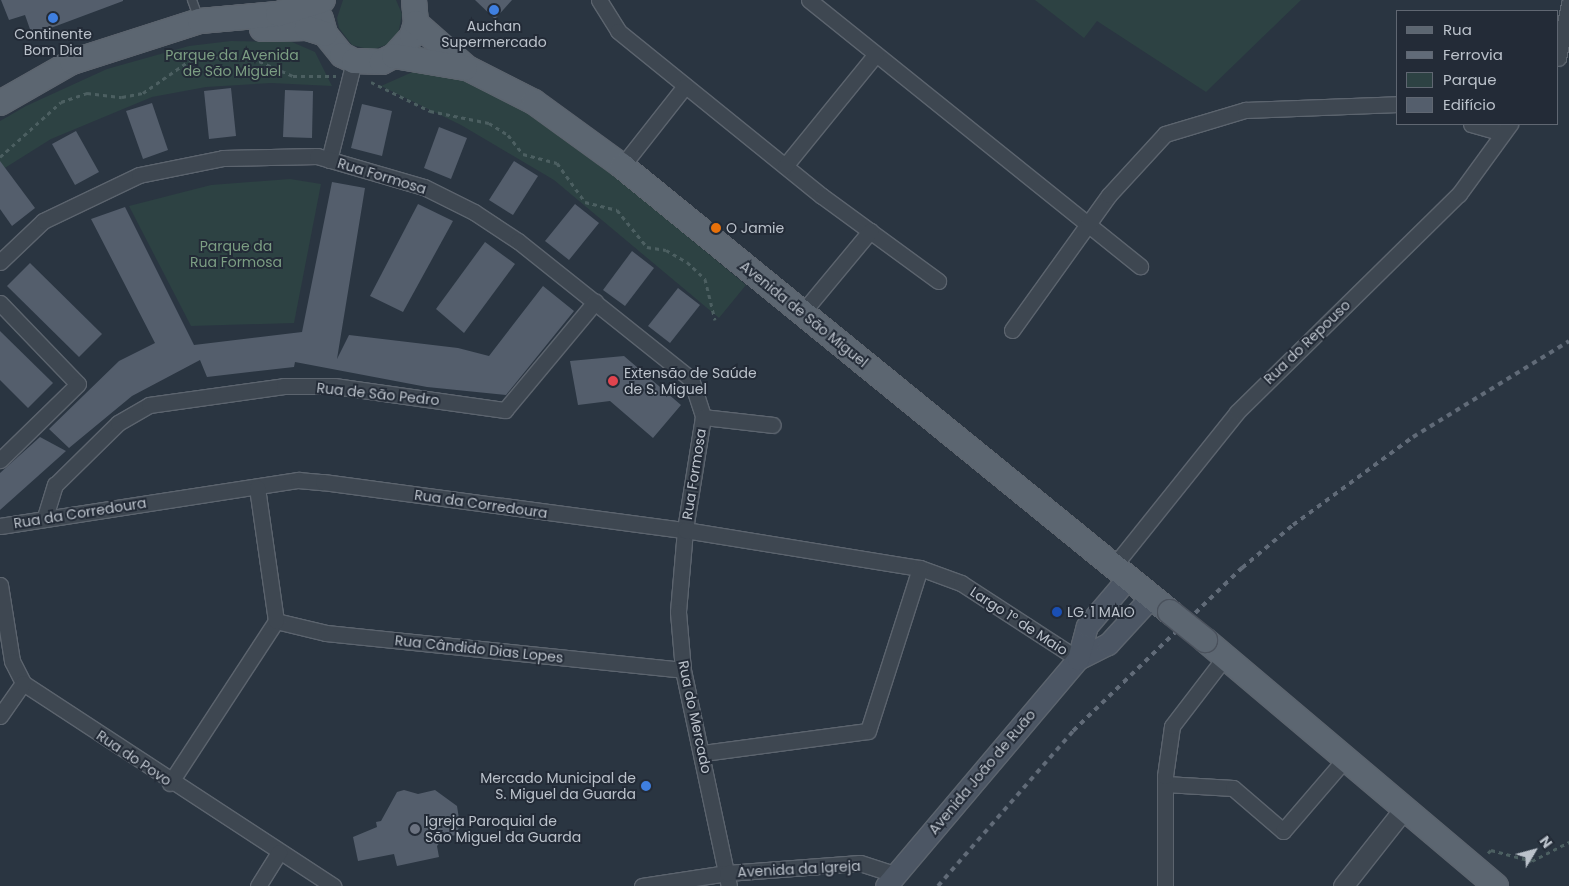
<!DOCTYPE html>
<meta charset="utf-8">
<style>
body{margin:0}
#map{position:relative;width:1569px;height:886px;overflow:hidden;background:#2a3541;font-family:Poppins,sans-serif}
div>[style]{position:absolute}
.green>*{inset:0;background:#2d4243}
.building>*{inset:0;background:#545e6c}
.path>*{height:3px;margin-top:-1.5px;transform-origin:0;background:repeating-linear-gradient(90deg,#4c5f61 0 4px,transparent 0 8px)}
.roads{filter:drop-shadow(1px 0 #5c646e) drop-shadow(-1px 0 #5c646e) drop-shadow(0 1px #5c646e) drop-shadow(0 -1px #5c646e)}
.service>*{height:8px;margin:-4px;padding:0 4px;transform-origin:4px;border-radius:4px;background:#3e4751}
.minor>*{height:15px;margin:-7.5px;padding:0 7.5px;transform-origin:7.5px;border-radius:7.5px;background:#3e4751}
.tertiary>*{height:19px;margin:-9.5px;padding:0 9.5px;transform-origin:9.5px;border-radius:9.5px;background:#3e4751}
.secondary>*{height:21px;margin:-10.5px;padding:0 10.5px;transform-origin:10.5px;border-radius:10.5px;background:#4c5664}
.primary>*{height:24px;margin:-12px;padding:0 12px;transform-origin:12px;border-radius:12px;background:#5c6671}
.rail>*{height:4px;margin-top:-2px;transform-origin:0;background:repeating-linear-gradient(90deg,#616b78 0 5px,transparent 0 10px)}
.bridges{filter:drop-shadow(1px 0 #4b525d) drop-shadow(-1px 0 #4b525d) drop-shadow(0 1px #4b525d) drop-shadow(0 -1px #4b525d)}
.primary-bridge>*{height:24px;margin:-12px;padding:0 12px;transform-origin:12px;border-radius:12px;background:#5c6671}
.dots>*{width:14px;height:14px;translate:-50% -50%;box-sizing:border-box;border:2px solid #232b37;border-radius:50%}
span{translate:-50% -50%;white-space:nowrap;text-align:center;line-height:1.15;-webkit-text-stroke:4px #232b37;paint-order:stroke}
.poi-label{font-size:14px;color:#bbc2cb}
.left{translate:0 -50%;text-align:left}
.right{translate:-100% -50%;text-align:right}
.park-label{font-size:14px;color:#7c9e83}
.street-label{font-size:14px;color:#bbc2cb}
.legend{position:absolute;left:1396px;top:10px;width:162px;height:115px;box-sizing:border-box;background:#232b37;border:1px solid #606772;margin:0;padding:6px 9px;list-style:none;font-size:15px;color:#bbc2cb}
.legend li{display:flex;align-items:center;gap:10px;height:25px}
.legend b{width:25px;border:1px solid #606772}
.north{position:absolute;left:1509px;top:826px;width:50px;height:50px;-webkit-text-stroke:4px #232b37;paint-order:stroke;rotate:53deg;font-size:14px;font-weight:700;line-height:20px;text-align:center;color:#bbc2cb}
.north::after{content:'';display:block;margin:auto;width:18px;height:22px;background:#bbc2cb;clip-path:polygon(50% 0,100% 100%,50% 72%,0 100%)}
</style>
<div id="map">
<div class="green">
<i style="clip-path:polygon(343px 0,396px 0,402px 14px,398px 35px,391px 43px,372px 50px,352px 45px,339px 28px,337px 18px)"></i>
<i style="clip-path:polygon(1035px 0,1301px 0,1206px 92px,1097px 21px,1084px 38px)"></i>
<i style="clip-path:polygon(231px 41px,292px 42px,315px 52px,332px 86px,271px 83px,206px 87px,152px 97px,51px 139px,0 171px,0 121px,26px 106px,107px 69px,189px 46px)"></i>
<i style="clip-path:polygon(417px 70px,454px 73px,534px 109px,746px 285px,719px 318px,554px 180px,461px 125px,381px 86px)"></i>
<i style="clip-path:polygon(290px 179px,321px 184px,294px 323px,191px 326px,129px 206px,211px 185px)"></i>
</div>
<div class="building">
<i style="clip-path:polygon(1px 0,123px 0,123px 1px,32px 35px,25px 15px,9px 20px)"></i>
<i style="clip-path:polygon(475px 0,512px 0,495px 19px)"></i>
<i style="clip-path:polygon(231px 88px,236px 136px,209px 139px,204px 91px)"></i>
<i style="clip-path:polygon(285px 90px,313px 91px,312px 138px,283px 137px)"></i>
<i style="clip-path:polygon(152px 103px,168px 150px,143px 159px,126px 111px)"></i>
<i style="clip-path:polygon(362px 104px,392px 111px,382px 156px,351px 148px)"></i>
<i style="clip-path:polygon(439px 127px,467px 138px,451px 179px,424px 168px)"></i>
<i style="clip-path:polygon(76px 131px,99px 172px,75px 185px,52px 144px)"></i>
<i style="clip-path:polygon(0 161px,35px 208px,12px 226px,0 209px)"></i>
<i style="clip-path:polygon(514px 161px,538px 176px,513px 215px,489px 200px)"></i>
<i style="clip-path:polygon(332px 182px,365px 188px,337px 359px,349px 335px,458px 348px,489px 356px,543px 286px,574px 311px,506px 395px,427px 387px,295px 362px,294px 367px,207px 377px,200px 360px,132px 396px,69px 448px,49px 429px,119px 361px,155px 343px,91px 219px,125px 207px,194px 345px,302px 332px)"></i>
<i style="clip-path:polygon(418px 204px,453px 221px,403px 312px,370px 296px)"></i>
<i style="clip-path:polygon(575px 204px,599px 223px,569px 260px,545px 241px)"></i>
<i style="clip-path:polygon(485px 242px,515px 264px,464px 333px,436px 309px)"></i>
<i style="clip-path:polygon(632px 251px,654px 268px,625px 306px,603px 290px)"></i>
<i style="clip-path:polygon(30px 263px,102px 334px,79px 357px,7px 286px)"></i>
<i style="clip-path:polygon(678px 288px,700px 305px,670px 343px,648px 326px)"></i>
<i style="clip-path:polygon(0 331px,53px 383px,28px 408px,0 380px)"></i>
<i style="clip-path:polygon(624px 356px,681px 405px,653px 438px,610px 401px,578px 405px,570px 361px)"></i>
<i style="clip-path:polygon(40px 437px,66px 451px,0 510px,0 473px)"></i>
<i style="clip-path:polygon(404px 790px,418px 794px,435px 790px,457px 806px,460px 825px,456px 835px,443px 838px,437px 846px,439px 857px,397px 866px,394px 854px,358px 861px,353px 837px,377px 827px,376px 822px,381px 821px,397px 792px)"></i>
</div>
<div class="path">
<i style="left:371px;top:82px;width:66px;rotate:26.2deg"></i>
<i style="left:430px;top:111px;width:60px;rotate:11.5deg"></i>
<i style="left:489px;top:123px;width:22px;rotate:32deg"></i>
<i style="left:508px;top:135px;width:24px;rotate:52deg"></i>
<i style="left:523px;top:154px;width:35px;rotate:15deg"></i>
<i style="left:557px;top:163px;width:48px;rotate:54.3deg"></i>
<i style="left:585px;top:202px;width:33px;rotate:14deg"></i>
<i style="left:617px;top:210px;width:48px;rotate:51deg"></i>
<i style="left:647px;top:247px;width:19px;rotate:9deg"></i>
<i style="left:666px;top:250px;width:24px;rotate:30deg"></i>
<i style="left:687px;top:262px;width:25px;rotate:43deg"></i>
<i style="left:705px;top:279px;width:42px;rotate:76.3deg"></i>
<i style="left:0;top:157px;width:82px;rotate:-42deg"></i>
<i style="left:61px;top:102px;width:28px;rotate:-19deg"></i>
<i style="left:87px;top:93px;width:35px;rotate:7deg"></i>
<i style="left:122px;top:97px;width:21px;rotate:-11deg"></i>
<i style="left:143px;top:93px;width:60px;rotate:-34.8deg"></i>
<i style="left:192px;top:59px;width:33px;rotate:-5deg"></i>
<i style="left:225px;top:56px;width:27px;rotate:4deg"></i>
<i style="left:252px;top:58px;width:45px;rotate:23.7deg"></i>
<i style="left:293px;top:76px;width:43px"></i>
<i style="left:1488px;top:853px;width:4px;rotate:-45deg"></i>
<i style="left:1491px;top:850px;width:42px;rotate:15deg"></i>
<i style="left:1532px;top:861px;width:42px;rotate:-27.2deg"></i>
</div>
<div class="roads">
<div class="service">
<i style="left:192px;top:0;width:20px;rotate:70deg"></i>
</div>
<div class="minor">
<i style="left:599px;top:0;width:36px;rotate:58deg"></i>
<i style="left:618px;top:31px;width:262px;rotate:39deg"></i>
<i style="left:822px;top:196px;width:144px;rotate:36.2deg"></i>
<i style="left:809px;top:0;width:425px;rotate:38.8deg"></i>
<i style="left:1558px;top:58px;width:55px;rotate:-78.5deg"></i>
<i style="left:1471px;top:124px;width:33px;rotate:16deg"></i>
<i style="left:329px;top:160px;width:102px;rotate:-75.8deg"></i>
<i style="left:622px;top:166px;width:102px;rotate:-51.8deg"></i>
<i style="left:785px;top:166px;width:144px;rotate:-50.9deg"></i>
<i style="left:0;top:262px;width:59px;rotate:-43.6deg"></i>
<i style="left:43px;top:221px;width:106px;rotate:-25.6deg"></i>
<i style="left:139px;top:175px;width:86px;rotate:-11.4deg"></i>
<i style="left:223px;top:158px;width:94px;rotate:-1.2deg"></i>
<i style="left:317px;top:156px;width:111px;rotate:16.2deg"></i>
<i style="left:424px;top:187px;width:56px;rotate:26.6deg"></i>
<i style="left:474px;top:212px;width:53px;rotate:33.4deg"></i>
<i style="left:518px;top:241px;width:221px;rotate:38.6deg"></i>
<i style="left:691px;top:379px;width:40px;rotate:72deg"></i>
<i style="left:703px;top:417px;width:114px;rotate:99.1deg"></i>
<i style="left:685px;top:530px;width:82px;rotate:94.9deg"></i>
<i style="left:678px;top:612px;width:58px;rotate:85.1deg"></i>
<i style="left:683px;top:670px;width:221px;rotate:78deg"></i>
<i style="left:0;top:303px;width:112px;rotate:46.1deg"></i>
<i style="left:78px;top:384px;width:109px;rotate:135.7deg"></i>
<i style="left:802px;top:313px;width:107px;rotate:-50.3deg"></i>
<i style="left:1012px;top:330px;width:166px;rotate:-54.3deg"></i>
<i style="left:1109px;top:195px;width:83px;rotate:-47.4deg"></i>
<i style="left:1165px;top:134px;width:84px;rotate:-16.7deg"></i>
<i style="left:1245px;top:110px;width:153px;rotate:-2.2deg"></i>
<i style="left:703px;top:417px;width:70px;rotate:6.5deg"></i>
<i style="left:45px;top:517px;width:34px;rotate:-73deg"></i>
<i style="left:55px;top:485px;width:88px;rotate:-44.5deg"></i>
<i style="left:118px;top:423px;width:36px;rotate:-30deg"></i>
<i style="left:149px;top:405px;width:136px;rotate:-8deg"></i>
<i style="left:284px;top:386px;width:50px"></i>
<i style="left:334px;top:386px;width:173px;rotate:8deg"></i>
<i style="left:505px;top:410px;width:141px;rotate:-50.2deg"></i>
<i style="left:0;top:526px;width:302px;rotate:-8.8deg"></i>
<i style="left:298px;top:480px;width:25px;rotate:5deg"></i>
<i style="left:323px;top:482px;width:365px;rotate:7.6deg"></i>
<i style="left:685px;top:530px;width:238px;rotate:9.2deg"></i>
<i style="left:920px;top:568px;width:44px;rotate:20.1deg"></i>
<i style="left:961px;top:583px;width:140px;rotate:33deg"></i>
<i style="left:1113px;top:567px;width:198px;rotate:-51.3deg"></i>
<i style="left:1237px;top:412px;width:311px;rotate:-44.5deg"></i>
<i style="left:1459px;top:194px;width:87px;rotate:-53.9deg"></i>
<i style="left:0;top:585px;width:77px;rotate:81deg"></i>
<i style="left:12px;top:661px;width:25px;rotate:63deg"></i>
<i style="left:23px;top:683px;width:371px;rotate:33.2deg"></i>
<i style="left:276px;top:621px;width:51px;rotate:13.5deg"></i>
<i style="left:326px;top:633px;width:359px;rotate:5.9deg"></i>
<i style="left:0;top:716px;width:40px;rotate:-55.1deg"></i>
<i style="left:703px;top:753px;width:166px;rotate:-7.6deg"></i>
<i style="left:868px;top:731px;width:171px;rotate:-72.3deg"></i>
<i style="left:170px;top:783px;width:194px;rotate:-56.8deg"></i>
<i style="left:276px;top:621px;width:135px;rotate:-98.1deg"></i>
<i style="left:1165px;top:784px;width:68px;rotate:3.4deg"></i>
<i style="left:1233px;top:788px;width:66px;rotate:40.7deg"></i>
<i style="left:1283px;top:831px;width:94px;rotate:-49.3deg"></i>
<i style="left:258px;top:886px;width:40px;rotate:-58deg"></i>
<i style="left:642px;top:886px;width:86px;rotate:-8.7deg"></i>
<i style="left:727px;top:873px;width:133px;rotate:-4.3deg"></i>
<i style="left:860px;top:863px;width:38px;rotate:18deg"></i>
<i style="left:1165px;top:886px;width:110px;rotate:-90deg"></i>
<i style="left:1165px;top:776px;width:50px;rotate:-82deg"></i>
<i style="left:1172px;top:726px;width:87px;rotate:-52.5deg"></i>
</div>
<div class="tertiary">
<i style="left:1343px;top:886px;width:97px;rotate:-51.7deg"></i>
</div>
<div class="secondary">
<i style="left:1078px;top:659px;width:34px;rotate:-27deg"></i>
<i style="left:1108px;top:644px;width:64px;rotate:-47.5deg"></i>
<i style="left:886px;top:886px;width:297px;rotate:-49.8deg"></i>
<i style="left:1078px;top:659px;width:34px;rotate:-75deg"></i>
<i style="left:1087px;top:626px;width:62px;rotate:-49.6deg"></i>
</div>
<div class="primary">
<i style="left:321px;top:19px;width:16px;rotate:75deg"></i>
<i style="left:325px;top:34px;width:27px;rotate:51deg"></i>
<i style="left:342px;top:55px;width:13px;rotate:27deg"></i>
<i style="left:354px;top:61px;width:28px;rotate:2deg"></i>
<i style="left:382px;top:62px;width:13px;rotate:-27deg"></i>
<i style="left:394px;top:56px;width:27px;rotate:-48deg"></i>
<i style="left:412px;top:36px;width:14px;rotate:-73deg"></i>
<i style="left:416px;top:23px;width:23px;rotate:-95deg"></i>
<i style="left:416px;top:23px;width:68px;rotate:41.4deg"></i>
<i style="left:467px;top:68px;width:75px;rotate:26.9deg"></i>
<i style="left:534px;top:102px;width:109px;rotate:36deg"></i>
<i style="left:622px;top:166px;width:707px;rotate:39.14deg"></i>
<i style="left:262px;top:29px;width:45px;rotate:-1.3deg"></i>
<i style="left:307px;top:28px;width:19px;rotate:18deg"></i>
<i style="left:394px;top:56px;width:72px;rotate:9.6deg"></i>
<i style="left:0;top:103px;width:83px;rotate:-29.7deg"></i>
<i style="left:72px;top:62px;width:134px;rotate:-17.8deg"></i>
<i style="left:200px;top:21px;width:78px;rotate:-5.1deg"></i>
<i style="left:278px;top:14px;width:47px;rotate:-17.3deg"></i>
<i style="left:1205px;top:640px;width:381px;rotate:40.2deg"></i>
</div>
</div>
<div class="rail">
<i style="left:938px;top:886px;width:206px;rotate:-48.9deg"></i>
<i style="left:1073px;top:731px;width:235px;rotate:-44deg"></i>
<i style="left:1242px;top:568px;width:67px;rotate:-40.1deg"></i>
<i style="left:1293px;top:525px;width:149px;rotate:-36.3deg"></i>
<i style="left:1413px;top:437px;width:183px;rotate:-31.6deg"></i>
</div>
<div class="bridges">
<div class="primary-bridge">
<i style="left:1170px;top:612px;width:45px;rotate:38.7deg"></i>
</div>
</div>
<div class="dots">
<i style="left:494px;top:10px;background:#3f7fe0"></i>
<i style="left:53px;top:18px;background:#3f7fe0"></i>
<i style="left:716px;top:228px;background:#e8710a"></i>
<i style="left:613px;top:381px;background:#e0444e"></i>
<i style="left:1057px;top:612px;background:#1a4fb4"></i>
<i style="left:646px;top:786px;background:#3f7fe0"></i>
<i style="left:415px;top:829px;background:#6b7280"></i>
</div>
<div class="poi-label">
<span style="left:494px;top:34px">Auchan<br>Supermercado</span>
<span style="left:53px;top:42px">Continente<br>Bom Dia</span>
<span class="left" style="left:726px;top:228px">O Jamie</span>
<span class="left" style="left:624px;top:381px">Extensão de Saúde<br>de S. Miguel</span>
<span class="left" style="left:1067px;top:612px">LG. 1 MAIO</span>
<span class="right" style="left:636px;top:786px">Mercado Municipal de<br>S. Miguel da Guarda</span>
<span class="left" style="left:425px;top:829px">Igreja Paroquial de<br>São Miguel da Guarda</span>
</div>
<div class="park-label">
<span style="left:232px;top:63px">Parque da Avenida<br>de São Miguel</span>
<span style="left:236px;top:254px">Parque da<br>Rua Formosa</span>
</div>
<div class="street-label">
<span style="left:382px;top:176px;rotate:17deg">Rua Formosa</span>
<span style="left:804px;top:314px;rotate:39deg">Avenida de São Miguel</span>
<span style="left:1307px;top:342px;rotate:-44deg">Rua do Repouso</span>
<span style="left:378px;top:394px;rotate:6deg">Rua de São Pedro</span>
<span style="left:694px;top:474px;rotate:-81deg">Rua Formosa</span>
<span style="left:481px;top:504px;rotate:8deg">Rua da Corredoura</span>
<span style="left:80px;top:513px;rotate:-9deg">Rua da Corredoura</span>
<span style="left:1019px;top:621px;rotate:33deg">Largo 1º de Maio</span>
<span style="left:479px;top:649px;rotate:6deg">Rua Cândido Dias Lopes</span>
<span style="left:695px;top:717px;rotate:78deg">Rua do Mercado</span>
<span style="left:134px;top:758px;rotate:34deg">Rua do Povo</span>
<span style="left:982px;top:772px;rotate:-50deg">Avenida João de Ruão</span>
<span style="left:799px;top:869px;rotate:-3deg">Avenida da Igreja</span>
</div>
<ul class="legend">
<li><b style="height:6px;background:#5c6671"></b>Rua</li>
<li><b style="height:6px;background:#616b78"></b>Ferrovia</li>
<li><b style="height:14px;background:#2d4243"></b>Parque</li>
<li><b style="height:14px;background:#545e6c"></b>Edifício</li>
</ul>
<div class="north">N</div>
</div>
